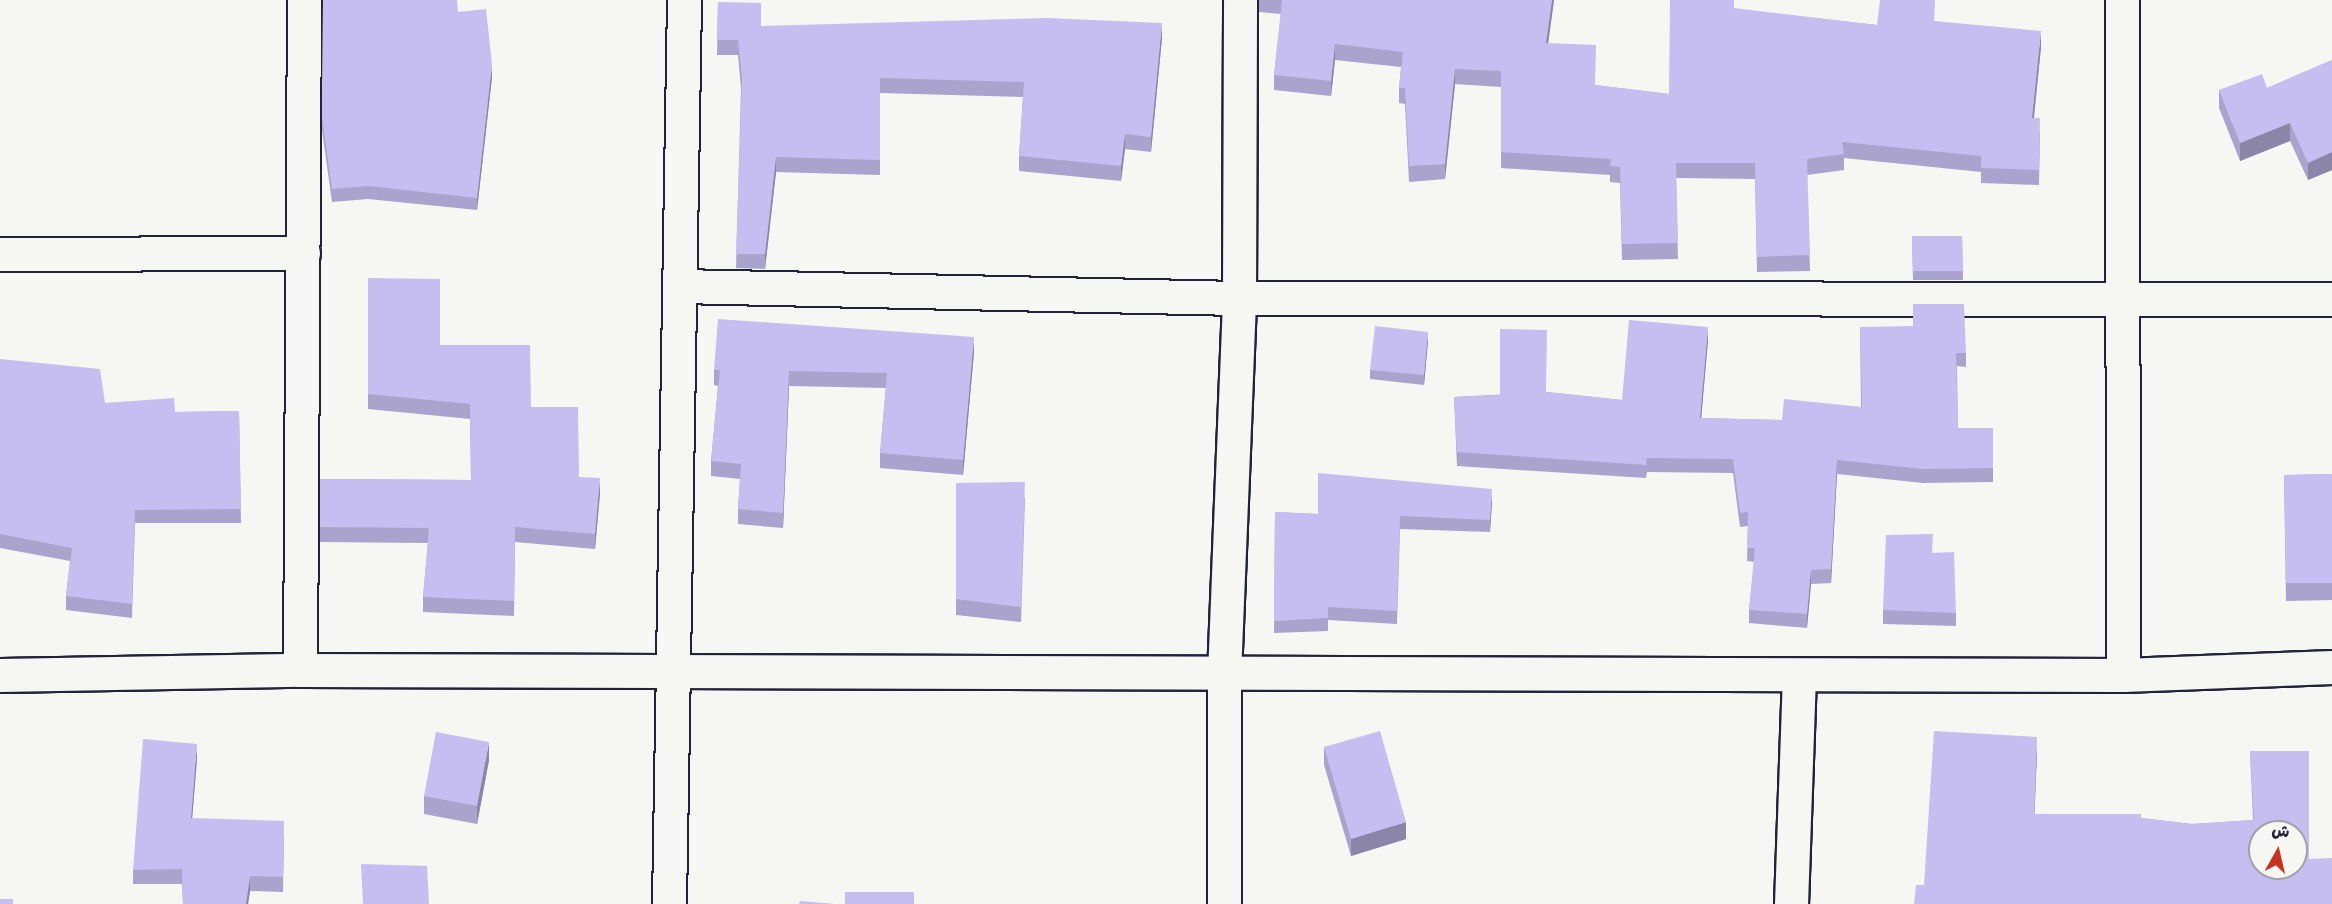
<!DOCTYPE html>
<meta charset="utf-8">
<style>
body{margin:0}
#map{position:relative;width:2332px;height:904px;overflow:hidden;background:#f6f6f2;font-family:"Gochi Hand","Playpen Sans Arabic",sans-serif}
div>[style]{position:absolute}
.roads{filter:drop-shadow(2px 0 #22223b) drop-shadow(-2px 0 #22223b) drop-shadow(0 2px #22223b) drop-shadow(0 -2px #22223b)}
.minor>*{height:33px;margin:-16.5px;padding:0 16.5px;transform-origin:16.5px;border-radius:16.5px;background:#f6f6f2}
.wall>*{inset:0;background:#aaa3ce}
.shaded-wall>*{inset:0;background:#8b85a8}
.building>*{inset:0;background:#c6bef0}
span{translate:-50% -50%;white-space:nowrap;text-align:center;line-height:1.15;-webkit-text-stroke:5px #f6f6f2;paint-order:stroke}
.north{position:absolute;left:2248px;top:820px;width:60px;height:60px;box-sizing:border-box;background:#f6f6f2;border:2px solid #a1a1a9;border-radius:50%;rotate:8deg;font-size:16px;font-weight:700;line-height:24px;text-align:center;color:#22223b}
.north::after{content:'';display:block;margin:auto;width:21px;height:27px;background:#c8321e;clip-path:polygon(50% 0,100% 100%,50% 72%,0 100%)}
</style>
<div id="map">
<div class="roads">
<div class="minor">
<i style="left:2122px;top:0;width:675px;rotate:89.92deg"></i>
<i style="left:0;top:254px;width:303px;rotate:-0.2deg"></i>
<i style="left:679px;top:286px;width:560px;rotate:1.23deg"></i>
<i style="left:1239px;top:298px;width:1093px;rotate:0.05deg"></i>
<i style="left:300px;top:670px;width:670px;rotate:-89.66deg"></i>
<i style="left:0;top:675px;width:300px;rotate:-1deg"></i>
<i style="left:300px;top:670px;width:1823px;rotate:0.16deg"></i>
<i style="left:2123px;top:675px;width:209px;rotate:-2.2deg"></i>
<i style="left:669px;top:904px;width:904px;rotate:-89.05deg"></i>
<i style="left:1224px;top:904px;width:229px;rotate:-90deg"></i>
<i style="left:1224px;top:675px;width:377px;rotate:-87.7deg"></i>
<i style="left:1239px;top:298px;width:298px;rotate:-89.8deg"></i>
<i style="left:1791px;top:904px;width:229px;rotate:-88deg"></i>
</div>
</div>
<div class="wall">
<i style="clip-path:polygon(323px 0,458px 12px,492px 77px,477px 210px,368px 199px,332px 202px,322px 130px)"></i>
<i style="clip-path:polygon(1259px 0,1554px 0,1548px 43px,1595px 85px,1669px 94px,1734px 9px,1877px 25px,1935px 21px,2041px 47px,2034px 118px,2040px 134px,2039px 185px,1981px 183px,1981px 172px,1844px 158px,1844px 170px,1807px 175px,1810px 271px,1757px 272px,1755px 179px,1676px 178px,1678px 259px,1622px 260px,1620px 183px,1610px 182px,1610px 175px,1501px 168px,1501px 87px,1455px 84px,1445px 179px,1409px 182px,1405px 104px,1399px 103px,1399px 88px,1401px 67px,1335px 60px,1331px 96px,1274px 90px,1274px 75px,1281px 14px,1259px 12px)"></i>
<i style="clip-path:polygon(718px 2px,761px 26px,1162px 38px,1151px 152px,1125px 149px,1121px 181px,1019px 171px,1019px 156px,1023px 97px,880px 93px,880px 175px,776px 172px,765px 269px,736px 268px,741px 89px,738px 55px,717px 55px)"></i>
<i style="clip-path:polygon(2332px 60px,2332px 170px,2308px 180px,2290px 141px,2240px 161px,2219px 108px,2219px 90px,2267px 88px)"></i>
<i style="clip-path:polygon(1912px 236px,1962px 236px,1963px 280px,1913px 280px)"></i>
<i style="clip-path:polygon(368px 278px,440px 345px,531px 407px,579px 477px,600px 493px,595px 549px,515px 542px,514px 616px,423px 612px,423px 597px,428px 543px,320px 542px,320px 479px,471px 480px,470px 419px,368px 409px)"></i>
<i style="clip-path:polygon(1860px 327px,1966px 353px,1966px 367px,1957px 366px,1958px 428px,1993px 428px,1993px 482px,1923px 483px,1837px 474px,1831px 583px,1811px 584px,1807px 628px,1749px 623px,1749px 610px,1754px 562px,1747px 561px,1748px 526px,1740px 527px,1733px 473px,1647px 472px,1646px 478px,1457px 466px,1454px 397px,1547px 392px,1622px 400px,1708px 340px,1701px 418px,1782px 420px,1861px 407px)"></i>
<i style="clip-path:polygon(1428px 341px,1424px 385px,1370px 379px,1370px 370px)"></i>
<i style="clip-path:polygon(974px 352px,963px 475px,880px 468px,880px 453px,886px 388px,789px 386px,783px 528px,738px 524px,738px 509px,740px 479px,711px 476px,711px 461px,718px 386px,714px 385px,714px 370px)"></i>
<i style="clip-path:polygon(0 359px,105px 403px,175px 412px,239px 411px,241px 523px,135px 523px,132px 618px,66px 610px,66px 596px,70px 561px,0 548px)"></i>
<i style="clip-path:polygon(2332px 474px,2332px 600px,2286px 601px,2284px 475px)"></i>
<i style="clip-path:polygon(956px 483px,1025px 498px,1021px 622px,956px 615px)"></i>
<i style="clip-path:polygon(1492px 502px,1490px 532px,1400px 529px,1397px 624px,1328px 620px,1328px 631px,1274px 633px,1275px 512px,1318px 514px)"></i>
<i style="clip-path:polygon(1933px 553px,1956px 613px,1956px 626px,1883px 624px,1883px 610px)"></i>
<i style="clip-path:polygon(1324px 747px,1406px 839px,1351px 856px,1324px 765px)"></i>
<i style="clip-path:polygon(2250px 751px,2309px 859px,1924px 885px,2037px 752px,2034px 814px,2141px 818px,2192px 824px,2253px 820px)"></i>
<i style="clip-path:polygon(197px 759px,192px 818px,284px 835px,283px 892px,250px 891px,248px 904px,183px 904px,182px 884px,133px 884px,133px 870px)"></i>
<i style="clip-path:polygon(489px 760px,477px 824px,424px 814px,424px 796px)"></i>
</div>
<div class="shaded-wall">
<i style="clip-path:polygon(1552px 0,1554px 0,1546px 59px,1546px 43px)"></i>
<i style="clip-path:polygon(1162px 23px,1162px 38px,1151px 152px,1151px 137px)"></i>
<i style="clip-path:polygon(2041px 31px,2041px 47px,2032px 134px,2032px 118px)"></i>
<i style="clip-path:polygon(1335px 44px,1335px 60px,1331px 96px,1331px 81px)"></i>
<i style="clip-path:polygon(492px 64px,492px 77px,477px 210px,477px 198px)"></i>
<i style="clip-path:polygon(1455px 69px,1455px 84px,1445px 179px,1445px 164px)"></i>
<i style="clip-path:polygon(2290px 123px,2290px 141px,2240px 161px,2240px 143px)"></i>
<i style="clip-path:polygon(1125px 134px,1125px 149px,1121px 181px,1121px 166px)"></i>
<i style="clip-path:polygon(2332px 152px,2332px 170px,2308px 180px,2308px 163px)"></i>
<i style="clip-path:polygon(776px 157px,776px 172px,765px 269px,765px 254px)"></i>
<i style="clip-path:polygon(1708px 327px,1708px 340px,1700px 432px,1700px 418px)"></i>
<i style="clip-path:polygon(1428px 332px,1428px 341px,1424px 385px,1424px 375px)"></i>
<i style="clip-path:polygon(974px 337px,974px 352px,963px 475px,963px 460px)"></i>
<i style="clip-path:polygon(789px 371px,789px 386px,783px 528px,783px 513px)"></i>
<i style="clip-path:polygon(1837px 460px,1837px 474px,1831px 583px,1831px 569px)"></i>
<i style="clip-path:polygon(600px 478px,600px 493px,595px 549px,595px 534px)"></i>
<i style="clip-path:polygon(1492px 489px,1492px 502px,1490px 532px,1490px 520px)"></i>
<i style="clip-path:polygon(1811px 570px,1811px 584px,1807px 628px,1807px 614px)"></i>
<i style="clip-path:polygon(2037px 737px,2037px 752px,2034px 828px,2034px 814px)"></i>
<i style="clip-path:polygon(489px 742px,489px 760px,477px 824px,477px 806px)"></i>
<i style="clip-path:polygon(197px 744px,197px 759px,191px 833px,191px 818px)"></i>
<i style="clip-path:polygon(1406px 822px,1406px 839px,1351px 856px,1351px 839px)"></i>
<i style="clip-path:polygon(250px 876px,250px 891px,248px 904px,246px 904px)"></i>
</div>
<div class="building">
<i style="clip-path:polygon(323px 0,457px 0,458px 12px,486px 9px,492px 64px,477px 198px,368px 186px,332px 189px,322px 117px)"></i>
<i style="clip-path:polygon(1282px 0,1552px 0,1546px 43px,1596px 45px,1595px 85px,1669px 94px,1670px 0,1734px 0,1734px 8px,1877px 25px,1880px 0,1935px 0,1934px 21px,2041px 31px,2032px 118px,2040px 118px,2039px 170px,1981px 168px,1981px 156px,1842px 142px,1844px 154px,1807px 159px,1810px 255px,1757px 257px,1755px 163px,1676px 163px,1678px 243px,1622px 244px,1620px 167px,1610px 166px,1611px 159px,1501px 152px,1501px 71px,1455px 69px,1445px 164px,1409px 166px,1405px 88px,1399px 88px,1403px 52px,1335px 44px,1331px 81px,1274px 75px)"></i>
<i style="clip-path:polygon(718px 2px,761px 3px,761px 26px,1047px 18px,1162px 23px,1151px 137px,1125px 134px,1121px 166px,1019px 156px,1024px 82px,880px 78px,880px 160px,776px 157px,765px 254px,736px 254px,742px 78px,738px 40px,717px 40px)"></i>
<i style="clip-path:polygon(2332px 60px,2332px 152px,2308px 163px,2290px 123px,2240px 143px,2219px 90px,2262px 74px,2267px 88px)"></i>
<i style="clip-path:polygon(1912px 236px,1962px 236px,1963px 271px,1913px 271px)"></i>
<i style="clip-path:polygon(368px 278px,440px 279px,440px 345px,530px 345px,531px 407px,578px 407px,579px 477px,600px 478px,595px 534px,515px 527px,514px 601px,423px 597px,429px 528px,320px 527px,320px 479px,471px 480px,470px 404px,368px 394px)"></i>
<i style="clip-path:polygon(1913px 304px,1964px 304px,1966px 353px,1956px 353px,1958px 428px,1993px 428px,1993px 468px,1923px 469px,1837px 460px,1831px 569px,1811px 570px,1807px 614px,1749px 610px,1755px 548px,1747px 548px,1748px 512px,1740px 513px,1733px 459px,1647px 458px,1646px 465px,1457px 452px,1454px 397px,1500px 395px,1500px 329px,1547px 330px,1546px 392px,1622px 400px,1629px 320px,1708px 327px,1700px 418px,1782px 420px,1784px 399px,1862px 407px,1860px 327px,1913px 326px)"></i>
<i style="clip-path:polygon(718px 319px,974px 337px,963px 460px,880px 453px,887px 373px,789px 371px,783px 513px,738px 509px,741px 464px,711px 461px,720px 370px,714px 370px)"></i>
<i style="clip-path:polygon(1375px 326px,1428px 332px,1424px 375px,1370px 370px)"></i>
<i style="clip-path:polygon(0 359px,100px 369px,105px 403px,174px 398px,175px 412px,239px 411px,241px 509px,135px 510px,132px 604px,66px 596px,72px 548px,0 534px)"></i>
<i style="clip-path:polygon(1318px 473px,1492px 489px,1490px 520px,1400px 516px,1397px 611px,1328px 607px,1328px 618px,1274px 621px,1275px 512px,1318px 514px)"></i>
<i style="clip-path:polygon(2332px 474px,2332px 583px,2286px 583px,2284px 475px)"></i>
<i style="clip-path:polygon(1025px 482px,1021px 607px,956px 599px,956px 483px)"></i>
<i style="clip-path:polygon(1933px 534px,1932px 553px,1954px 552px,1956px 613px,1883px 610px,1886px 535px)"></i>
<i style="clip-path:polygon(1380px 731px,1406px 822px,1351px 839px,1324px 747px)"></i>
<i style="clip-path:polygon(evenodd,1934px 731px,2037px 737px,2034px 814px,2141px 814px,2141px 818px,2192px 824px,2254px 820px,2250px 751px,2309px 751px,2309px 859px,2332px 858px,2332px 904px,1914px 904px,1916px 885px,1924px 885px,1934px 731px,2260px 832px,2296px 832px,2296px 868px,2260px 868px,2260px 832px)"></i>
<i style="clip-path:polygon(436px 732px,489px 742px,477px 806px,424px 796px)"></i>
<i style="clip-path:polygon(143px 739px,197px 744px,191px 818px,284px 821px,283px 877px,250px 876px,246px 904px,183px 904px,182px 869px,133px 870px)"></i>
<i style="clip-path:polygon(361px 864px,427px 866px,429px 904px,363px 904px)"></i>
<i style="clip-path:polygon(845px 892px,914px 892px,914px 904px,845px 904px)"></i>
<i style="clip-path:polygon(0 899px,13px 899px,13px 904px,0 904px)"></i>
<i style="clip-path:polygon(800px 901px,836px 904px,799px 904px)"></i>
</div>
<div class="north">ش</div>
</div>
